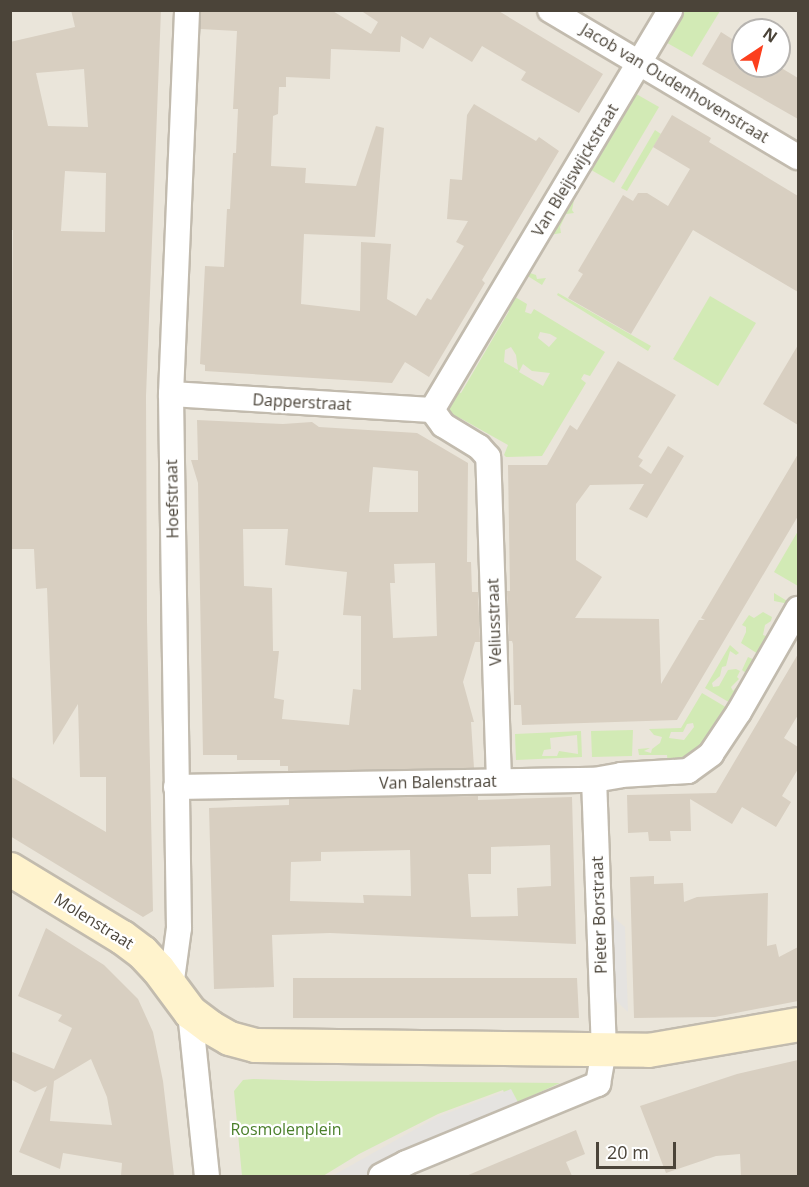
<!DOCTYPE html>
<style>
body{margin:0}
#map{position:relative;width:809px;height:1187px;overflow:hidden;background:#f6f3ec;font-family:"Open Sans",sans-serif}
div>[style]{position:absolute}
.residential>*{inset:0;background:#eae5da}
.green>*{inset:0;background:#d2eab5}
.parking>*{inset:0;background:#e5e3e0}
.building>*{inset:0;background:#d8cfc1}
.roads{filter:drop-shadow(2px 0 #c2bbae) drop-shadow(-2px 0 #c2bbae) drop-shadow(0 2px #c2bbae) drop-shadow(0 -2px #c2bbae)}
.street>*{height:24px;margin:-12px;padding:0 12px;transform-origin:12px;border-radius:12px;background:#fff}
.secondary>*{height:33px;margin:-16.5px;padding:0 16.5px;transform-origin:16.5px;border-radius:16.5px;background:#fff3cd}
span{translate:-50% -50%;white-space:nowrap;text-align:center;line-height:1.15;-webkit-text-stroke:4.5px #fff;paint-order:stroke}
.street-label{font-size:16px;color:#4b4439}
.park-label{font-size:16px;color:#4a7f2a}
.frame{position:absolute;inset:0;border:12px solid #4b4439;pointer-events:none}
.north{position:absolute;left:731px;top:18px;width:60px;height:60px;box-sizing:border-box;background:#fff;border:2px solid #b7b4b0;border-radius:50%;rotate:35deg;font-size:16px;font-weight:700;line-height:24px;text-align:center;color:#4b4439}
.north::after{content:'';display:block;margin:auto;width:21px;height:27px;background:#fc3f1d;clip-path:polygon(50% 0,100% 100%,50% 72%,0 100%)}
.scale{position:absolute;left:596px;top:1142px;width:80px;height:27px;box-sizing:border-box;border:3px solid #4b4439;border-top:0;padding-left:8px;font-size:18px;line-height:21px;white-space:nowrap;color:#4b4439;-webkit-text-stroke:4px #fff;paint-order:stroke}
</style>
<div id="map">
<div class="residential">
<i style="clip-path:polygon(evenodd,11px 11px,798px 11px,798px 1176px,11px 1176px,11px 11px,743px 30px,779px 30px,779px 66px,743px 66px,743px 30px)"></i>
</div>
<div class="green">
<i style="clip-path:polygon(679px 11px,720px 11px,692px 57px,662px 40px)"></i>
<i style="clip-path:polygon(631px 91px,659px 107px,614px 183px,586px 167px)"></i>
<i style="clip-path:polygon(655px 130px,661px 134px,627px 191px,621px 188px)"></i>
<i style="clip-path:polygon(577px 189px,579px 192px,575px 195px,572px 210px,574px 213px,566px 214px,560px 227px,561px 233px,550px 235px,529px 268px,530px 273px,536px 275px,537px 279px,546px 278px,542px 285px,523px 273px)"></i>
<i style="clip-path:polygon(558px 293px,651px 346px,648px 351px,557px 295px)"></i>
<i style="clip-path:polygon(evenodd,510px 294px,527px 304px,525px 312px,531px 314px,534px 309px,605px 352px,590px 376px,584px 374px,581px 379px,586px 383px,542px 456px,506px 457px,504px 455px,508px 445px,460px 418px,457px 422px,449px 412px,454px 391px,461px 393px,509px 311px,505px 307px,510px 294px,540px 332px,550px 334px,557px 338px,549px 347px,538px 338px,540px 332px,510px 294px,511px 347px,516px 355px,518px 370px,504px 362px,505px 350px,511px 347px,510px 294px,523px 364px,532px 371px,550px 373px,543px 386px,519px 372px,523px 364px)"></i>
<i style="clip-path:polygon(710px 296px,756px 323px,718px 386px,673px 359px)"></i>
<i style="clip-path:polygon(798px 531px,797px 580px,798px 586px,774px 572px)"></i>
<i style="clip-path:polygon(774px 593px,792px 604px,758px 654px,741px 643px,746px 632px,746px 627px,742px 625px,749px 615px,754px 618px,763px 612px,772px 617px,771px 621px,765px 625px,763px 635px,766px 636px,784px 609px,784px 603px,774px 601px)"></i>
<i style="clip-path:polygon(730px 645px,739px 653px,736px 655px,730px 651px,726px 666px,722px 667px,720px 676px,712px 683px,713px 687px,719px 686px,728px 670px,736px 669px,740px 671px,737px 677px,739px 679px,731px 687px,733px 691px,747px 674px,742px 670px,748px 657px,757px 661px,732px 704px,705px 688px)"></i>
<i style="clip-path:polygon(evenodd,702px 693px,729px 709px,712px 738px,691px 759px,668px 766px,667px 755px,639px 755px,638px 749px,650px 748px,644px 751px,651px 753px,652px 749px,660px 743px,662px 737px,654px 735px,649px 729px,681px 728px,702px 693px,693px 723px,694px 727px,684px 740px,669px 738px,671px 732px,683px 732px,687px 724px,693px 723px)"></i>
<i style="clip-path:polygon(633px 730px,632px 756px,592px 757px,591px 731px)"></i>
<i style="clip-path:polygon(evenodd,581px 731px,582px 757px,516px 760px,515px 734px,581px 731px,577px 735px,578px 754px,559px 751px,557px 756px,542px 756px,544px 750px,551px 749px,550px 738px,577px 735px)"></i>
<i style="clip-path:polygon(253px 1079px,316px 1081px,560px 1083px,516px 1103px,508px 1101px,503px 1090px,438px 1114px,359px 1154px,323px 1176px,242px 1176px,234px 1091px,243px 1080px)"></i>
</div>
<div class="parking">
<i style="clip-path:polygon(606px 911px,625px 927px,628px 1012px,610px 995px)"></i>
<i style="clip-path:polygon(511px 1089px,529px 1123px,413px 1176px,332px 1176px,437px 1117px)"></i>
</div>
<div class="building">
<i style="clip-path:polygon(evenodd,71px 10px,161px 10px,146px 396px,147px 621px,153px 911px,143px 917px,10px 836px,10px 776px,106px 832px,106px 777px,80px 777px,78px 704px,53px 745px,47px 588px,36px 589px,34px 549px,10px 549px,13px 230px,10px 230px,10px 42px,75px 27px,71px 10px,84px 69px,88px 127px,48px 126px,36px 73px,84px 69px,71px 10px,65px 171px,106px 173px,105px 232px,61px 231px,65px 171px)"></i>
<i style="clip-path:polygon(201px 10px,331px 10px,371px 34px,378px 22px,360px 10px,497px 10px,603px 74px,579px 113px,521px 80px,526px 72px,482px 46px,472px 62px,430px 37px,423px 49px,401px 36px,400px 52px,331px 49px,330px 79px,286px 77px,286px 87px,279px 87px,278px 114px,273px 116px,271px 166px,306px 168px,305px 183px,356px 186px,376px 126px,384px 128px,375px 237px,304px 234px,301px 304px,360px 311px,361px 242px,391px 244px,387px 299px,416px 316px,427px 298px,431px 300px,464px 246px,456px 242px,468px 221px,447px 219px,450px 179px,462px 180px,467px 115px,474px 104px,536px 141px,539px 137px,559px 151px,482px 280px,485px 283px,429px 377px,405px 362px,392px 383px,205px 371px,205px 365px,200px 364px,205px 266px,224px 267px,227px 209px,230px 209px,233px 153px,236px 153px,238px 109px,233px 109px,237px 31px,200px 29px)"></i>
<i style="clip-path:polygon(721px 32px,743px 46px,743px 66px,778px 66px,798px 78px,798px 119px,702px 64px)"></i>
<i style="clip-path:polygon(672px 115px,711px 138px,709px 142px,798px 196px,798px 292px,693px 230px,631px 334px,568px 298px,583px 274px,578px 271px,623px 195px,633px 201px,638px 193px,647px 193px,668px 206px,690px 169px,653px 147px)"></i>
<i style="clip-path:polygon(798px 345px,798px 425px,763px 404px)"></i>
<i style="clip-path:polygon(618px 361px,676px 395px,638px 457px,643px 460px,639px 466px,651px 474px,668px 446px,684px 456px,647px 518px,629px 509px,644px 484px,590px 485px,576px 504px,576px 560px,602px 577px,575px 618px,659px 619px,661px 684px,699px 620px,705px 620px,701px 618px,798px 454px,798px 516px,677px 720px,522px 725px,521px 705px,514px 705px,513px 644px,512px 641px,509px 641px,507px 591px,510px 591px,508px 465px,547px 465px,570px 425px,577px 430px)"></i>
<i style="clip-path:polygon(evenodd,197px 420px,283px 424px,312px 422px,319px 427px,417px 433px,468px 463px,467px 562px,471px 562px,472px 592px,478px 592px,480px 642px,475px 642px,463px 682px,474px 722px,471px 722px,474px 768px,288px 771px,288px 766px,280px 766px,280px 760px,237px 760px,237px 755px,203px 755px,198px 483px,191px 460px,198px 460px,197px 420px,373px 467px,418px 471px,418px 512px,369px 512px,373px 467px,197px 420px,243px 529px,288px 529px,285px 565px,347px 572px,343px 615px,361px 616px,361px 690px,353px 689px,349px 725px,282px 719px,284px 700px,274px 698px,279px 651px,273px 651px,272px 588px,244px 586px,243px 529px,197px 420px,435px 563px,437px 636px,393px 638px,390px 583px,395px 583px,394px 564px,435px 563px)"></i>
<i style="clip-path:polygon(798px 654px,798px 715px,784px 738px,798px 747px,798px 769px,782px 796px,791px 802px,776px 827px,742px 807px,732px 824px,690px 799px,691px 831px,670px 831px,671px 841px,649px 841px,648px 832px,628px 833px,627px 795px,716px 793px)"></i>
<i style="clip-path:polygon(evenodd,478px 796px,478px 800px,572px 797px,576px 944px,330px 933px,272px 935px,274px 987px,214px 989px,209px 808px,289px 805px,289px 799px,478px 796px,550px 845px,551px 886px,517px 888px,518px 916px,471px 917px,468px 874px,491px 874px,491px 847px,550px 845px,478px 796px,410px 850px,411px 896px,363px 895px,364px 903px,290px 901px,291px 862px,321px 861px,321px 852px,410px 850px)"></i>
<i style="clip-path:polygon(654px 876px,654px 884px,683px 883px,684px 902px,697px 897px,768px 893px,767px 946px,776px 944px,779px 957px,798px 947px,798px 1001px,715px 1017px,634px 1018px,630px 877px)"></i>
<i style="clip-path:polygon(evenodd,46px 928px,104px 965px,138px 999px,153px 1032px,163px 1081px,174px 1176px,121px 1176px,122px 1163px,63px 1153px,60px 1169px,19px 1152px,47px 1086px,35px 1092px,10px 1079px,10px 1051px,54px 1069px,72px 1028px,58px 1021px,62px 1015px,18px 996px,46px 928px,91px 1059px,107px 1097px,112px 1125px,50px 1121px,54px 1081px,91px 1059px)"></i>
<i style="clip-path:polygon(293px 978px,577px 978px,579px 1018px,293px 1018px)"></i>
<i style="clip-path:polygon(798px 1060px,798px 1176px,741px 1176px,740px 1154px,716px 1156px,666px 1173px,640px 1106px,737px 1074px)"></i>
<i style="clip-path:polygon(576px 1130px,585px 1154px,566px 1162px,572px 1176px,466px 1176px)"></i>
</div>
<div class="roads">
<div class="street">
<i style="left:550px;top:10px;width:288px;rotate:30.7deg"></i>
<i style="left:171px;top:394px;width:261px;rotate:3.5deg"></i>
<i style="left:499px;top:781px;width:324px;rotate:-91.9deg"></i>
<i style="left:488px;top:457px;width:13px;rotate:-132deg"></i>
<i style="left:479px;top:447px;width:42px;rotate:-148.6deg"></i>
<i style="left:443px;top:425px;width:19px;rotate:-126deg"></i>
<i style="left:432px;top:410px;width:465px;rotate:-59.2deg"></i>
<i style="left:176px;top:787px;width:418px;rotate:-1deg"></i>
<i style="left:594px;top:780px;width:27px;rotate:-10deg"></i>
<i style="left:621px;top:775px;width:67px;rotate:-3.4deg"></i>
<i style="left:688px;top:771px;width:29px;rotate:-36deg"></i>
<i style="left:711px;top:754px;width:50px;rotate:-56.3deg"></i>
<i style="left:739px;top:712px;width:119px;rotate:-60.2deg"></i>
<i style="left:171px;top:987px;width:60px;rotate:-82.3deg"></i>
<i style="left:179px;top:928px;width:534px;rotate:-90.86deg"></i>
<i style="left:171px;top:394px;width:384px;rotate:-87.6deg"></i>
<i style="left:190px;top:1012px;width:165px;rotate:84.1deg"></i>
<i style="left:381px;top:1176px;width:28px;rotate:-27deg"></i>
<i style="left:406px;top:1163px;width:208px;rotate:-22.4deg"></i>
<i style="left:598px;top:1084px;width:34px;rotate:-80deg"></i>
<i style="left:604px;top:1051px;width:271px;rotate:-92.1deg"></i>
</div>
<div class="secondary">
<i style="left:10px;top:869px;width:131px;rotate:31.3deg"></i>
<i style="left:122px;top:937px;width:25px;rotate:37deg"></i>
<i style="left:142px;top:952px;width:23px;rotate:47deg"></i>
<i style="left:158px;top:969px;width:54px;rotate:53.3deg"></i>
<i style="left:190px;top:1012px;width:25px;rotate:37deg"></i>
<i style="left:210px;top:1027px;width:22px;rotate:30deg"></i>
<i style="left:229px;top:1038px;width:27px;rotate:15deg"></i>
<i style="left:255px;top:1045px;width:393px;rotate:0.7deg"></i>
<i style="left:648px;top:1050px;width:152px;rotate:-9.8deg"></i>
</div>
</div>
<div class="street-label">
<span style="left:675px;top:83px;rotate:31deg">Jacob van Oudenhovenstraat</span>
<span style="left:575px;top:170px;rotate:-59deg">Van Bleijswijckstraat</span>
<span style="left:302px;top:402px;rotate:3deg">Dapperstraat</span>
<span style="left:172px;top:499px;rotate:-91deg">Hoefstraat</span>
<span style="left:494px;top:622px;rotate:-92deg">Veliusstraat</span>
<span style="left:438px;top:782px;rotate:-1deg">Van Balenstraat</span>
<span style="left:599px;top:915px;rotate:-92deg">Pieter Borstraat</span>
<span style="left:94px;top:921px;rotate:32deg">Molenstraat</span>
</div>
<div class="park-label">
<span style="left:286px;top:1129px">Rosmolenplein</span>
</div>
<div class="frame"></div>
<div class="north">N</div>
<div class="scale">20 m</div>
</div>
